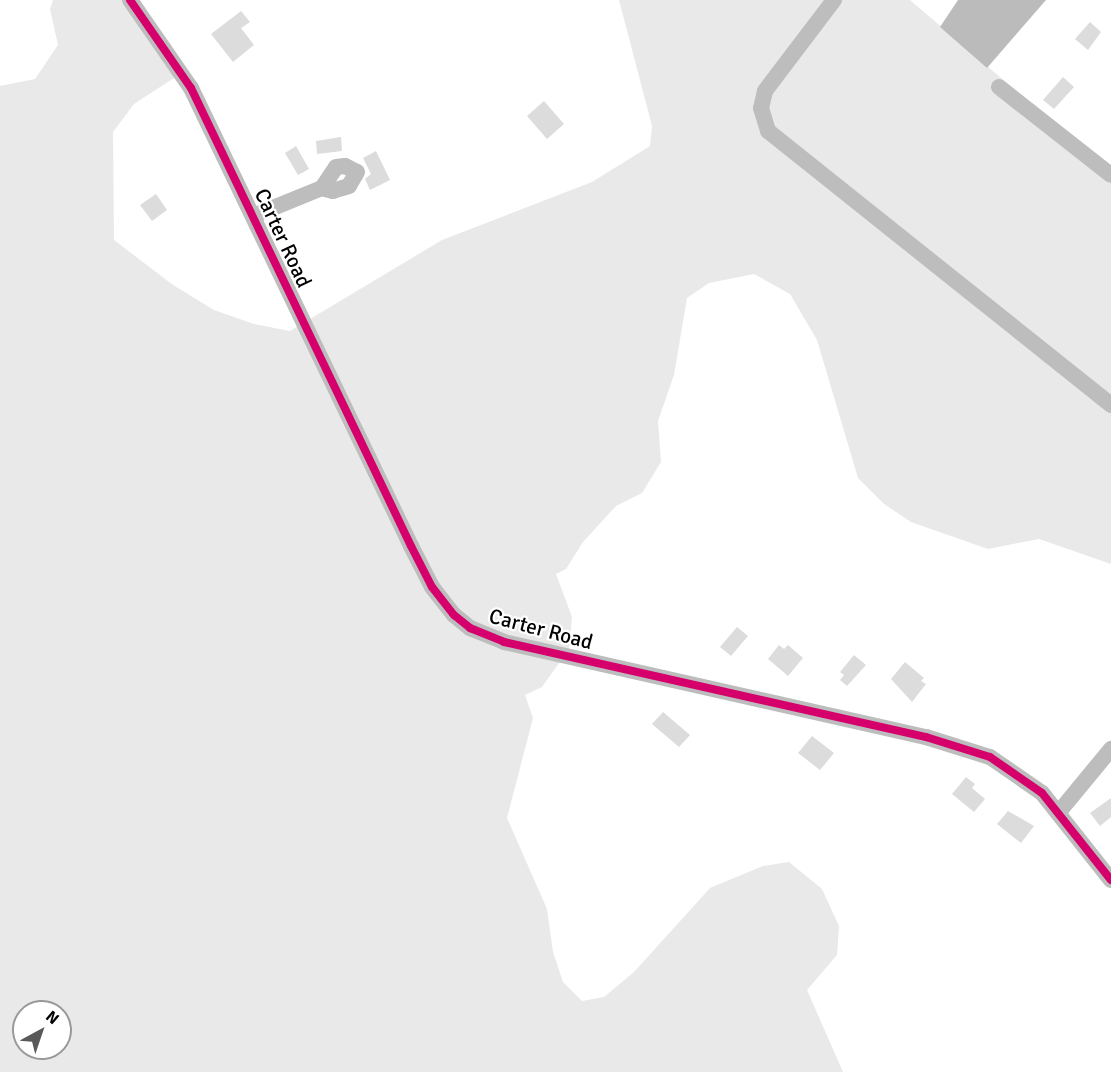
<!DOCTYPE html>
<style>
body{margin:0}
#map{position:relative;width:1111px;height:1072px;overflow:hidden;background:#fff;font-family:Signika,sans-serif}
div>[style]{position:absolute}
.green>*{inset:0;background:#e9e9e9}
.water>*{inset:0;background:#bbb}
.building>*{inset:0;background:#dcdcdc}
.minor>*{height:16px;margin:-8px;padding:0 8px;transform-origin:8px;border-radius:8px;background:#bdbdbd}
.cycleway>*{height:8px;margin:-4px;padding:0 4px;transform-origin:4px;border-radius:4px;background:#d6006c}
span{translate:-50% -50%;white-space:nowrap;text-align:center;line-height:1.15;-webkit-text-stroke:4.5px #fff;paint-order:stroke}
.street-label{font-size:21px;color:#000}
.north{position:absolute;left:12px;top:1000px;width:60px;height:60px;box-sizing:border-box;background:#fff;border:2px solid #999;border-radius:50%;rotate:40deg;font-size:16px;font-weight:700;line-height:24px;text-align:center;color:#000}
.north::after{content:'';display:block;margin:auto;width:21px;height:27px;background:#595959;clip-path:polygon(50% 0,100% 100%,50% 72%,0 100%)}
</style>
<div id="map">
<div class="green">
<i style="clip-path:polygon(evenodd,53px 0,129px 0,177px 76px,134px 104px,113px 132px,114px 240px,173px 285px,214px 310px,254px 324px,290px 331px,442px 240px,592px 182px,650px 146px,652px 126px,619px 0,910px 0,1111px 172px,1111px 564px,1039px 539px,988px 549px,911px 522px,884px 504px,858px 478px,817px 340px,790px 294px,754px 274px,709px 283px,687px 298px,674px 375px,658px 421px,661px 462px,642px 493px,616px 506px,583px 542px,566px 569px,556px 574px,572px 617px,569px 649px,542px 687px,525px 695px,533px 718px,507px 818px,547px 909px,553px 952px,563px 982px,582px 1001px,604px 997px,634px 972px,710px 888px,763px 866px,789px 862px,822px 889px,839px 926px,837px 955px,807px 990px,843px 1072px,0 1072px,0 86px,35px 79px,58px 45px,50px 9px,53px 0,24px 1012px,60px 1012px,60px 1048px,24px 1048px,24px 1012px)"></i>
</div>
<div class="water">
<i style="clip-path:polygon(958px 0,1046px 0,987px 68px,940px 27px)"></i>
</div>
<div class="building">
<i style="clip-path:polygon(241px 11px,250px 22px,241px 28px,254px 45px,233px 62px,211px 34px)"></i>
<i style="clip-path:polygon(1090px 22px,1101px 32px,1088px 50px,1075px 39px)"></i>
<i style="clip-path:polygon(1063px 77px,1074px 87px,1054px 109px,1043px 100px)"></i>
<i style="clip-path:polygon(544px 101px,564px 124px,547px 139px,527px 116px)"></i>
<i style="clip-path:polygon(341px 137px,342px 151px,317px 154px,316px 141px)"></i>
<i style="clip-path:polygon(296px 146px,309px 169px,298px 175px,285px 153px)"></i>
<i style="clip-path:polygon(376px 151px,390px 180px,370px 190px,365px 179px,371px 174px,363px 158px)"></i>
<i style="clip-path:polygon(156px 194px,167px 210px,152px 221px,140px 205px)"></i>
<i style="clip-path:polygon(737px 627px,748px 636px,731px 656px,720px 647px)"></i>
<i style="clip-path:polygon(779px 645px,784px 649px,788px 645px,803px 658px,788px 676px,768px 659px)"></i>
<i style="clip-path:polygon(854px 655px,866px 665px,847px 686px,840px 680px,844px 675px,840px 672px)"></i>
<i style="clip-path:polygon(905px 662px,924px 678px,921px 681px,926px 684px,912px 702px,891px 679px)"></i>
<i style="clip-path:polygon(663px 712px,690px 735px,679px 747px,652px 724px)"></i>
<i style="clip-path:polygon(812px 736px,834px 753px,820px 770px,798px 753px)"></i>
<i style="clip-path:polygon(966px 777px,975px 784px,972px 788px,985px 799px,974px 812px,952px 794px)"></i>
<i style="clip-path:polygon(1111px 798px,1111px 817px,1100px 826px,1090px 813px)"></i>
<i style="clip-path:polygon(1008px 811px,1034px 826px,1021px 843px,997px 824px)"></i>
</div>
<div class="minor">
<i style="left:130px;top:0;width:107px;rotate:55.3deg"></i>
<i style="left:191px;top:88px;width:508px;rotate:64.34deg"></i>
<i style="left:411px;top:546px;width:46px;rotate:62.9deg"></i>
<i style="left:432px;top:587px;width:36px;rotate:52deg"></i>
<i style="left:454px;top:615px;width:21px;rotate:39deg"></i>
<i style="left:470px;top:628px;width:37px;rotate:22deg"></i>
<i style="left:504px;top:642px;width:433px;rotate:12.7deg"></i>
<i style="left:926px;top:737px;width:67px;rotate:17.4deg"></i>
<i style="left:990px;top:757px;width:63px;rotate:34.7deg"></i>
<i style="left:1042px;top:793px;width:111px;rotate:51.6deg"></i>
<i style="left:834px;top:0;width:114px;rotate:127.2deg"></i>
<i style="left:765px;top:91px;width:17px;rotate:103deg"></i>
<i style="left:761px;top:108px;width:24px;rotate:73deg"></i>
<i style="left:768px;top:131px;width:439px;rotate:38.6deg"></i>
<i style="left:999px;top:87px;width:142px;rotate:38.2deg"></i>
<i style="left:253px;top:216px;width:74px;rotate:-22.1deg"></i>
<i style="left:322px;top:188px;width:25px;rotate:-56deg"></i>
<i style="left:336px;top:167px;width:9px;rotate:-6deg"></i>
<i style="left:345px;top:166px;width:13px;rotate:27deg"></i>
<i style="left:357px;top:172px;width:16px;rotate:120deg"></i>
<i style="left:349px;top:186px;width:17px;rotate:163deg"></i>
<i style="left:333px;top:191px;width:11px;rotate:-165deg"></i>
<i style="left:1059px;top:812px;width:82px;rotate:-50.5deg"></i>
</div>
<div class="cycleway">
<i style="left:130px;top:0;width:107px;rotate:55.3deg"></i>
<i style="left:191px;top:88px;width:508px;rotate:64.34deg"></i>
<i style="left:411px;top:546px;width:46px;rotate:62.9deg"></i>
<i style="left:432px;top:587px;width:36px;rotate:52deg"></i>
<i style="left:454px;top:615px;width:21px;rotate:39deg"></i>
<i style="left:470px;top:628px;width:37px;rotate:22deg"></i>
<i style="left:504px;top:642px;width:433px;rotate:12.7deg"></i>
<i style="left:926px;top:737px;width:67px;rotate:17.4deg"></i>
<i style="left:990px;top:757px;width:63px;rotate:34.7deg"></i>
<i style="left:1042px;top:793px;width:111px;rotate:51.6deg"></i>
</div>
<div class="street-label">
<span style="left:283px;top:238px;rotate:65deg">Carter Road</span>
<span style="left:541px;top:629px;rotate:15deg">Carter Road</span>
</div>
<div class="north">N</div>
</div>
